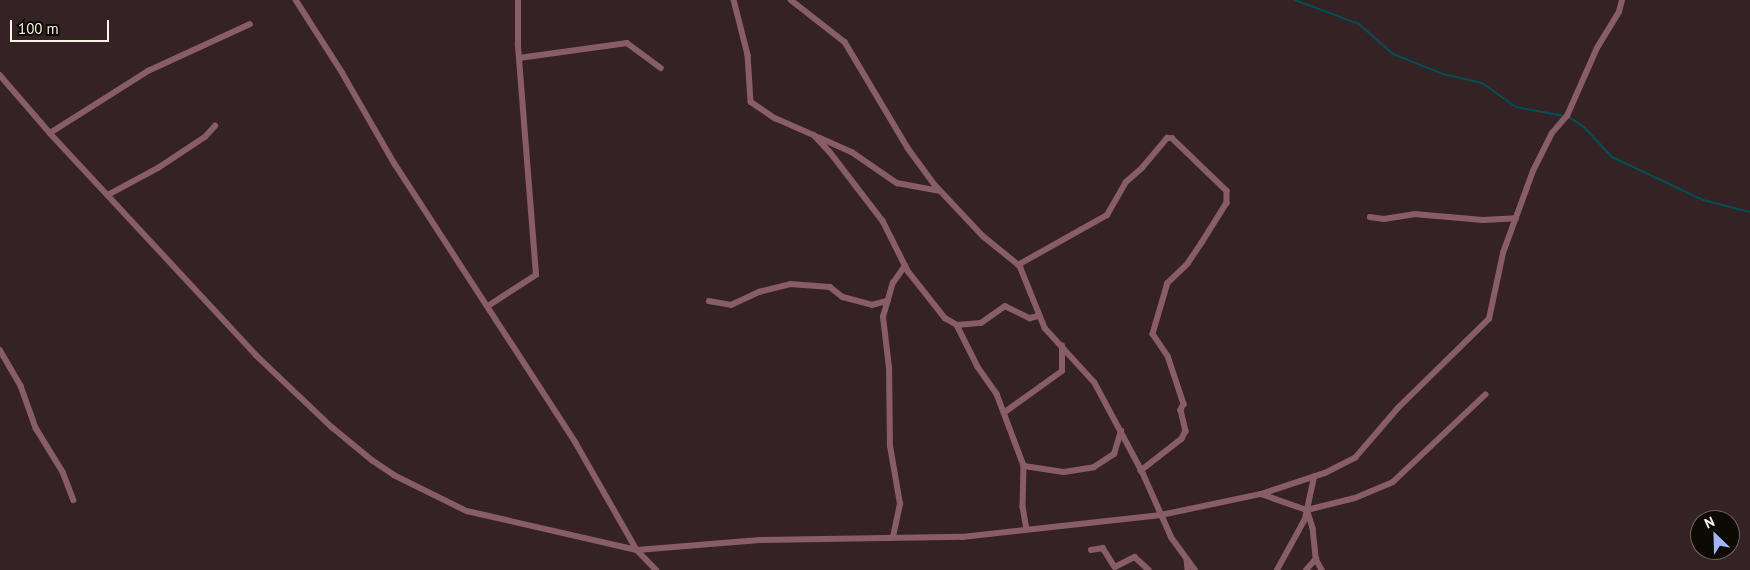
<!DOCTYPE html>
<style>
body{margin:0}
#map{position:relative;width:1750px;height:570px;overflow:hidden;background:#27200a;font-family:"PT Sans",sans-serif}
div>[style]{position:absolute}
.industrial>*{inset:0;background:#352225}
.stream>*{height:2px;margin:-1px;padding:0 1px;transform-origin:1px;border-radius:1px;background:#005156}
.minor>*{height:5.5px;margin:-2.75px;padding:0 2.75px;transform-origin:2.75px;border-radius:2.75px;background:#885d66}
span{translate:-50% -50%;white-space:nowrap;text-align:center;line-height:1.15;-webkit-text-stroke:5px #0d0a03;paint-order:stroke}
.north{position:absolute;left:1690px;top:510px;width:50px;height:50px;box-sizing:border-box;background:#0d0a03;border:1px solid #6b685e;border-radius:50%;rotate:336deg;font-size:14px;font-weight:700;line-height:20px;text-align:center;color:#f8f4e6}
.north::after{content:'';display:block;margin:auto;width:18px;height:22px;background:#a0b3fd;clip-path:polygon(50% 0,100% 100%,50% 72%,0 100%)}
.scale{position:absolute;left:10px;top:20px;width:99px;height:22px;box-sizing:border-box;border:2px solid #f8f4e6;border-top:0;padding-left:6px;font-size:15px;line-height:18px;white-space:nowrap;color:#f8f4e6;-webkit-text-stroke:4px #0d0a03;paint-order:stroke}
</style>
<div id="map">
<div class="industrial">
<i style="clip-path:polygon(evenodd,0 0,1750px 0,1750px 570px,0 570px,0 0,1700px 520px,1730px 520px,1730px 550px,1700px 550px,1700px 520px)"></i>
</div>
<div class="stream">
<i style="left:1295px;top:0;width:68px;rotate:20.6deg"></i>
<i style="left:1359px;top:24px;width:45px;rotate:41.4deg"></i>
<i style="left:1393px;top:54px;width:54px;rotate:21.8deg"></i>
<i style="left:1443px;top:74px;width:40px;rotate:13deg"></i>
<i style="left:1482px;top:83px;width:42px;rotate:35.2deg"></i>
<i style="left:1516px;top:107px;width:49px;rotate:10.6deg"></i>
<i style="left:1569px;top:117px;width:18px;rotate:34deg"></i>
<i style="left:1584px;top:127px;width:41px;rotate:47deg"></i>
<i style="left:1612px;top:157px;width:101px;rotate:25.3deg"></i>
<i style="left:1703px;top:200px;width:49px;rotate:14.3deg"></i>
</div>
<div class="minor">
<i style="left:296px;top:0;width:85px;rotate:57.4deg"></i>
<i style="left:342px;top:72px;width:106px;rotate:60.1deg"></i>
<i style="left:395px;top:164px;width:333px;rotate:57deg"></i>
<i style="left:576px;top:443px;width:123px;rotate:60.3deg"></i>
<i style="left:637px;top:550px;width:123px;rotate:-4.6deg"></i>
<i style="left:760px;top:540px;width:202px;rotate:-0.9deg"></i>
<i style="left:962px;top:537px;width:200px;rotate:-6.3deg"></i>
<i style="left:1161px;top:515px;width:102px;rotate:-11.9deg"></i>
<i style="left:1261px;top:494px;width:67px;rotate:-18.2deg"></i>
<i style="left:1325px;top:473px;width:34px;rotate:-27deg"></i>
<i style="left:1355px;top:458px;width:66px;rotate:-49.3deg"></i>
<i style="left:1398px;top:408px;width:127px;rotate:-44.4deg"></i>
<i style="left:1489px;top:319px;width:67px;rotate:-78deg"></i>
<i style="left:1503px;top:253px;width:87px;rotate:-69.9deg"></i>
<i style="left:1533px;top:171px;width:42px;rotate:-63.4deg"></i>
<i style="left:1552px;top:133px;width:23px;rotate:-49deg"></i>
<i style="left:1567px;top:116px;width:74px;rotate:-66.2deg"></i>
<i style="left:1597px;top:48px;width:42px;rotate:-58.6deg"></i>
<i style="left:1619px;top:12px;width:12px;rotate:-76deg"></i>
<i style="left:734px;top:0;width:57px;rotate:75.7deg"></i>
<i style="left:748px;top:55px;width:47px;rotate:86.3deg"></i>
<i style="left:751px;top:102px;width:29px;rotate:34deg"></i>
<i style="left:775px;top:118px;width:43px;rotate:23.6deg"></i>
<i style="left:814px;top:135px;width:23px;rotate:47deg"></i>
<i style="left:830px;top:152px;width:87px;rotate:52.5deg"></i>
<i style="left:883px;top:221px;width:56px;rotate:63.4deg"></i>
<i style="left:908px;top:271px;width:60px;rotate:51.8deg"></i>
<i style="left:945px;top:318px;width:14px;rotate:30deg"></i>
<i style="left:957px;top:325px;width:47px;rotate:63.4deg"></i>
<i style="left:978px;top:367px;width:33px;rotate:55deg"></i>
<i style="left:997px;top:394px;width:77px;rotate:69.4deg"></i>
<i style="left:1024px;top:466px;width:41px;rotate:91.4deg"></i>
<i style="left:1023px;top:507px;width:22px;rotate:80deg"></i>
<i style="left:791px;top:0;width:68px;rotate:37.9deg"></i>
<i style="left:845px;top:42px;width:123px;rotate:59.3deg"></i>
<i style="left:908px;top:148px;width:46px;rotate:53.9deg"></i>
<i style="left:935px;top:185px;width:70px;rotate:46.7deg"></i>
<i style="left:983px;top:236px;width:48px;rotate:39deg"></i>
<i style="left:1020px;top:266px;width:67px;rotate:68deg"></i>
<i style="left:1045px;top:328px;width:74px;rotate:47.7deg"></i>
<i style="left:1095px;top:383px;width:102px;rotate:61.9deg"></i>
<i style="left:1143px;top:473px;width:71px;rotate:66deg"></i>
<i style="left:1172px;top:538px;width:39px;rotate:54deg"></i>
<i style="left:519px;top:58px;width:109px;rotate:-7.9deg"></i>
<i style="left:627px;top:43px;width:42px;rotate:36.3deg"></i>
<i style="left:0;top:75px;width:77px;rotate:49.2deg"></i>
<i style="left:50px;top:133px;width:303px;rotate:47.1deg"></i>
<i style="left:256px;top:355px;width:105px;rotate:43.5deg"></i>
<i style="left:332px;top:427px;width:52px;rotate:39.5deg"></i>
<i style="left:372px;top:460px;width:27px;rotate:34deg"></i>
<i style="left:394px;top:475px;width:81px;rotate:26.3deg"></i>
<i style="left:467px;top:511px;width:174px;rotate:12.9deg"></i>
<i style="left:637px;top:550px;width:28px;rotate:46deg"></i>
<i style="left:50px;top:133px;width:116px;rotate:-32.3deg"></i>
<i style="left:148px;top:71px;width:112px;rotate:-24.7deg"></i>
<i style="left:818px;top:137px;width:37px;rotate:24deg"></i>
<i style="left:852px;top:152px;width:55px;rotate:34.6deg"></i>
<i style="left:897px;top:183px;width:44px;rotate:10.5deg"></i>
<i style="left:108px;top:195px;width:57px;rotate:-28.4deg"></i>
<i style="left:158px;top:168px;width:56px;rotate:-33.4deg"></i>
<i style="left:205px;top:137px;width:15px;rotate:-48deg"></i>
<i style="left:1370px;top:217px;width:14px;rotate:8deg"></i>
<i style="left:1384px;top:219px;width:30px;rotate:-9deg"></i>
<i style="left:1414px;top:214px;width:69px;rotate:5deg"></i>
<i style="left:1483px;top:220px;width:33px;rotate:-3deg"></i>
<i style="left:1018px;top:265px;width:102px;rotate:-29.3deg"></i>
<i style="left:1107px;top:215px;width:38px;rotate:-60deg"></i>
<i style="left:1126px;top:182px;width:21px;rotate:-41deg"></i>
<i style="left:1142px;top:168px;width:39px;rotate:-50deg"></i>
<i style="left:1167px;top:138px;width:5px"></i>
<i style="left:1172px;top:138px;width:76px;rotate:43.9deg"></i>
<i style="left:1227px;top:191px;width:12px;rotate:90deg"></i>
<i style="left:1227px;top:203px;width:47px;rotate:122deg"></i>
<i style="left:1202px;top:243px;width:25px;rotate:124deg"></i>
<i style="left:1188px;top:264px;width:28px;rotate:136deg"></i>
<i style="left:1168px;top:283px;width:53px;rotate:106.4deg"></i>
<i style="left:1153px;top:334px;width:27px;rotate:56deg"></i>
<i style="left:1168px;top:356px;width:51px;rotate:71.6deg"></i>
<i style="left:1184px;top:404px;width:7px;rotate:117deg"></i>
<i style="left:1181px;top:410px;width:22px;rotate:77deg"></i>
<i style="left:1186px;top:431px;width:9px;rotate:117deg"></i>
<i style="left:1182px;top:439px;width:52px;rotate:142deg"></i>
<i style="left:709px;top:301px;width:22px;rotate:10deg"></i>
<i style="left:731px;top:305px;width:31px;rotate:-25deg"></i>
<i style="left:759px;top:292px;width:32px;rotate:-14deg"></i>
<i style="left:790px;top:284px;width:40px;rotate:4.3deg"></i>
<i style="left:830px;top:287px;width:16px;rotate:38deg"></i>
<i style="left:843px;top:297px;width:30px;rotate:15deg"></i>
<i style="left:872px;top:305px;width:16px;rotate:-15deg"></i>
<i style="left:488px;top:306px;width:57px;rotate:-32.9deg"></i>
<i style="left:536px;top:275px;width:232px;rotate:-94.5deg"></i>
<i style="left:518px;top:44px;width:44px;rotate:-90deg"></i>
<i style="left:957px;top:325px;width:24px;rotate:-5deg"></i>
<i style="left:981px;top:323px;width:29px;rotate:-35deg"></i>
<i style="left:1005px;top:306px;width:28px;rotate:26deg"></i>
<i style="left:1030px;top:318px;width:9px;rotate:-13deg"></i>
<i style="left:0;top:350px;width:42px;rotate:59.7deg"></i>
<i style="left:21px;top:386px;width:45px;rotate:70.3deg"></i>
<i style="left:36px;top:428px;width:52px;rotate:58.5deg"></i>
<i style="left:63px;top:472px;width:30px;rotate:69deg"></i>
<i style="left:1005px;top:412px;width:70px;rotate:-35.7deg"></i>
<i style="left:1062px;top:371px;width:25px;rotate:-90deg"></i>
<i style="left:1024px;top:466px;width:40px;rotate:8.5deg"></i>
<i style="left:1064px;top:472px;width:30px;rotate:-9deg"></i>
<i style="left:1094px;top:467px;width:24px;rotate:-33deg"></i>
<i style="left:1114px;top:454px;width:24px;rotate:-73deg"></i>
<i style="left:1261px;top:494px;width:49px;rotate:19.2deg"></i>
<i style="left:1307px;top:510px;width:49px;rotate:-14deg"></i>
<i style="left:1355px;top:498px;width:41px;rotate:-22.8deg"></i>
<i style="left:1393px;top:482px;width:127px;rotate:-43.4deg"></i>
<i style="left:1308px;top:512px;width:17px;rotate:73deg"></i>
<i style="left:1313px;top:528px;width:31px;rotate:84deg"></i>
<i style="left:1316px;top:559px;width:13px;rotate:61deg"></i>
<i style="left:893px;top:537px;width:34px;rotate:-78deg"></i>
<i style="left:900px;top:504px;width:59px;rotate:-99.8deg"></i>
<i style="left:890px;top:446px;width:78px;rotate:-90.7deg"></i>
<i style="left:889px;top:368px;width:51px;rotate:-96.7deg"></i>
<i style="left:883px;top:317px;width:35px;rotate:-74deg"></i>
<i style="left:893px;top:283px;width:21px;rotate:-55deg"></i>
<i style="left:1091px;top:550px;width:12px;rotate:-9deg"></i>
<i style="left:1103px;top:548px;width:22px;rotate:58deg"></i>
<i style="left:1115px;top:567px;width:22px;rotate:-27deg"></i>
<i style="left:1135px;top:557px;width:19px;rotate:43deg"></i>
<i style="left:1187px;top:560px;width:10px;rotate:84deg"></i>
<i style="left:1277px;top:570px;width:58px;rotate:-61.2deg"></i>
<i style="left:1305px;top:519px;width:43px;rotate:-77.9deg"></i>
<i style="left:1306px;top:570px;width:15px;rotate:-48deg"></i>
</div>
<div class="north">N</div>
<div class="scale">100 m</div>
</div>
